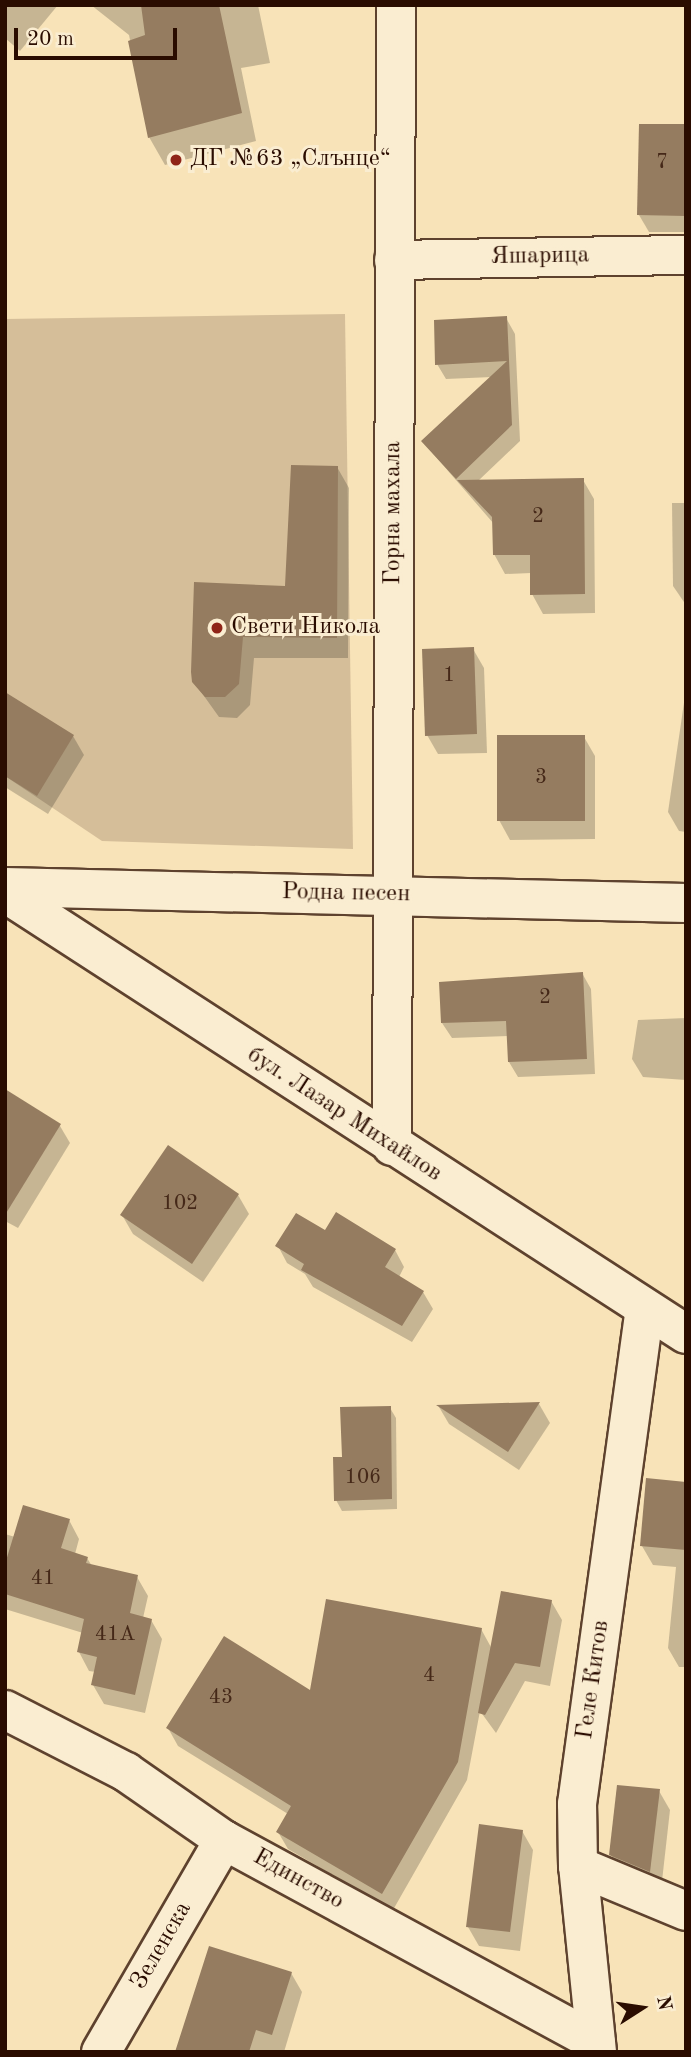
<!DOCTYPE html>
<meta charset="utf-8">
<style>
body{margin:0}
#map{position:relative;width:691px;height:2057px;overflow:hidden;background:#f8e3b8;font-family:"Old Standard TT",serif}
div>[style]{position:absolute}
.green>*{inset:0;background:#d5be99}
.shadow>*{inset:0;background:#0003}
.building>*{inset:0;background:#957c60}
.roads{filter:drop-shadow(2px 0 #5e422e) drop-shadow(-2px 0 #5e422e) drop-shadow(0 2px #5e422e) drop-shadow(0 -2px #5e422e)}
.minor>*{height:38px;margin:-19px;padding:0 19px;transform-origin:19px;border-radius:19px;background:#faedd1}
.dots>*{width:19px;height:19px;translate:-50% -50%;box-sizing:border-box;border:4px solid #faedd1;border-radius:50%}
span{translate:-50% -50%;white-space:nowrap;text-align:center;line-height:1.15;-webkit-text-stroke:6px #faedd1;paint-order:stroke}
.number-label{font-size:21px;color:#452818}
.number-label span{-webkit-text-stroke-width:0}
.poi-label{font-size:24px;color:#2a0c00}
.left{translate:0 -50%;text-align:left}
.street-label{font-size:24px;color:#2a0c00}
.frame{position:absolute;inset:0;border:7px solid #2a0c00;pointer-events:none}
.north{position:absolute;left:607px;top:1973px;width:70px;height:70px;-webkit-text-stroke:5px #faedd1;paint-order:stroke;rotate:78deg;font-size:19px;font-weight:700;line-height:28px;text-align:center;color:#2a0c00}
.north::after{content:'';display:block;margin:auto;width:24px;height:32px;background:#2a0c00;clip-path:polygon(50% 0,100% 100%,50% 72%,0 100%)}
.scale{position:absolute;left:14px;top:28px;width:163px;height:32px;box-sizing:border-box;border:4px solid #2a0c00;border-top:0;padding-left:9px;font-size:21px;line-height:24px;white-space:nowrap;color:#2a0c00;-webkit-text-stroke:5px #faedd1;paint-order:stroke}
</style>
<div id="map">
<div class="green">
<i style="clip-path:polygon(345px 314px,353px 849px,102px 841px,5px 776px,5px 319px)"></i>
</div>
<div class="shadow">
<i style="clip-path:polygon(5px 5px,58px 5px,20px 51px,5px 38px)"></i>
<i style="clip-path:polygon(91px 5px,258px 5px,270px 63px,241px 68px,256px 141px,165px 165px,149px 137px,129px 35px)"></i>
<i style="clip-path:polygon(686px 126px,686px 232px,649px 232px,639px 215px)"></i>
<i style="clip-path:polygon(506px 318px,515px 334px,520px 441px,478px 481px,583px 480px,594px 499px,595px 613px,543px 614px,532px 594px,531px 573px,505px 574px,494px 554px,494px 524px,423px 442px,492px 377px,446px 379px,437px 364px)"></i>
<i style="clip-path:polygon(337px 467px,349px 488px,348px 658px,254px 658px,250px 705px,237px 718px,219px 717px,194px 682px,286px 587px)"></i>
<i style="clip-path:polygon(672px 503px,686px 503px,686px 605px,673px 586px)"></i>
<i style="clip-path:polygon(473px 649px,484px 668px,487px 753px,438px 754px,427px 735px)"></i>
<i style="clip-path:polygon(686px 689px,686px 832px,679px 831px,668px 812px)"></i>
<i style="clip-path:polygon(5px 694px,73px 736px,84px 755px,48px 814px,5px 787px)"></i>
<i style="clip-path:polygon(584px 737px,595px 756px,595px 839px,510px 840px,499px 820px)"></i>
<i style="clip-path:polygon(582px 973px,591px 989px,595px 1074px,518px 1077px,509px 1062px,508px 1036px,452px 1038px,442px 1023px)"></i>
<i style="clip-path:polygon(686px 1018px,686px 1080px,643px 1077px,632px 1059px,638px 1020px)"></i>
<i style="clip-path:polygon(5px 1092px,60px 1126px,70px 1143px,18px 1228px,5px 1221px)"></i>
<i style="clip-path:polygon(238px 1195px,249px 1214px,203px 1282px,133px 1234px,122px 1215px)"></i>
<i style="clip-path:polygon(325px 1233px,395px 1250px,404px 1267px,399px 1277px,423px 1292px,433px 1309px,412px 1342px,313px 1287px,305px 1274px,287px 1263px,278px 1246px)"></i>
<i style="clip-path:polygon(539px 1404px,550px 1423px,519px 1470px,449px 1424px,439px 1407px)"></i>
<i style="clip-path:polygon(390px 1408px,396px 1418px,397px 1509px,342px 1511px,336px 1500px,344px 1459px)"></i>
<i style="clip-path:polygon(686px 1484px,686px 1667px,679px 1667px,668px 1648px,676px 1567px,653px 1565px,642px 1546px)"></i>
<i style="clip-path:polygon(69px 1520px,79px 1539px,75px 1554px,87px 1558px,92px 1566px,137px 1577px,148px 1596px,143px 1618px,151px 1620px,162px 1639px,145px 1713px,104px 1704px,93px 1685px,96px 1672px,89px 1671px,79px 1652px,83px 1633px,5px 1609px,5px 1534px,15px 1537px)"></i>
<i style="clip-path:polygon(551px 1601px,562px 1620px,550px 1686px,525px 1681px,496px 1733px,480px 1711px,467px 1780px,393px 1910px,288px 1849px,278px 1832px,288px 1814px,178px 1746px,168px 1728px,311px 1692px,481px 1629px,492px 1649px)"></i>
<i style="clip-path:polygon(659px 1791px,670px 1810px,661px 1890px,622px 1874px,611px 1855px)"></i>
<i style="clip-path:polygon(522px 1831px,533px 1850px,520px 1951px,479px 1946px,468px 1927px)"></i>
<i style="clip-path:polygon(291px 1973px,302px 1992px,284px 2052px,177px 2052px)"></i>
</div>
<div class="building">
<i style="clip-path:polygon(141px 5px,219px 5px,242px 113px,148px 138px,128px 41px,145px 35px)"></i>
<i style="clip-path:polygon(639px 124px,686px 124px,686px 216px,637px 215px)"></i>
<i style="clip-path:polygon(507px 316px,512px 425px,456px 479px,421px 441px,507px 361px,435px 365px,434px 320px)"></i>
<i style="clip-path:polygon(291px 465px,338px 466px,337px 638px,243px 637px,239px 684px,225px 697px,205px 697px,192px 682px,191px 672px,194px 582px,285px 586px)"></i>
<i style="clip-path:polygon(584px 478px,585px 594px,530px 595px,530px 555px,493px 555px,492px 517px,457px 480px)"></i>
<i style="clip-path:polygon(474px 647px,477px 734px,425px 736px,422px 649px)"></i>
<i style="clip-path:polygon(5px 692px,74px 735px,37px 796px,5px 776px)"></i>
<i style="clip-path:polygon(497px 735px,585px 735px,585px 821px,497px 821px)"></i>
<i style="clip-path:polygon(583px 972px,587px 1059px,508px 1062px,506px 1021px,441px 1023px,439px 982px)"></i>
<i style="clip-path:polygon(5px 1089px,61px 1124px,5px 1215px)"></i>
<i style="clip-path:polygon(168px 1145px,239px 1194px,192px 1264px,120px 1215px)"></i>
<i style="clip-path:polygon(336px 1212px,396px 1249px,385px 1267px,424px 1291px,402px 1326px,301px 1270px,304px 1264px,275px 1246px,296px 1213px,325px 1230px)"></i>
<i style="clip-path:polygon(540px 1402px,508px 1452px,436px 1405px)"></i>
<i style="clip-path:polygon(391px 1406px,392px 1499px,334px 1501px,333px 1457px,342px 1457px,340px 1407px)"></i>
<i style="clip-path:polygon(646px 1478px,686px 1482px,686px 1550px,640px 1546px)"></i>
<i style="clip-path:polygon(23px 1505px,70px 1519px,61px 1548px,88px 1557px,86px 1563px,138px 1575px,130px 1613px,152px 1619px,135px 1695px,91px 1685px,97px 1657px,77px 1652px,84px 1619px,5px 1594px,5px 1564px)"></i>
<i style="clip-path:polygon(501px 1591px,552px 1600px,540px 1667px,515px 1663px,485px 1715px,478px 1713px)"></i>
<i style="clip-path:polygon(326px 1599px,482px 1628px,458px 1762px,382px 1894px,276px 1832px,291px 1806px,166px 1728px,224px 1636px,310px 1690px)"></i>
<i style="clip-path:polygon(617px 1785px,660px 1789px,650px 1872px,609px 1855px)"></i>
<i style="clip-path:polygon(479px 1824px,523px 1830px,510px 1932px,466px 1927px)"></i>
<i style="clip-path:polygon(209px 1946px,292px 1972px,272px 2035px,256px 2030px,249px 2052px,175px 2052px)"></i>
</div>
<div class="roads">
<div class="minor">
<i style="left:394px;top:260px;width:292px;rotate:-1deg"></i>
<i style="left:5px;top:887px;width:681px;rotate:1.35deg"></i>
<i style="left:5px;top:893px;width:811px;rotate:32.93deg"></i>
<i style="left:392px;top:1146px;width:1141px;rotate:-89.8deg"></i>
<i style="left:5px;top:1710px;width:136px;rotate:27.1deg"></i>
<i style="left:126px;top:1772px;width:119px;rotate:34.8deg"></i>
<i style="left:224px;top:1840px;width:423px;rotate:28.5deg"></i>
<i style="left:578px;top:1866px;width:117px;rotate:22.6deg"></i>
<i style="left:101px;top:2052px;width:245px;rotate:-59.9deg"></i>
<i style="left:597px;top:2052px;width:187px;rotate:-95.8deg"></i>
<i style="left:578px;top:1866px;width:62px;rotate:-90.9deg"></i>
<i style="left:577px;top:1804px;width:499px;rotate:-82.2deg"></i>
</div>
</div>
<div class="dots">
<i style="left:176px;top:160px;background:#8f2418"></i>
<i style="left:217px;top:628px;background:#8f2418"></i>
</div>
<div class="number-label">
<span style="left:662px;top:163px">7</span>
<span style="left:538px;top:517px">2</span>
<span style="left:449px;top:676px">1</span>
<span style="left:541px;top:778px">3</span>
<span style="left:545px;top:998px">2</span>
<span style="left:180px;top:1204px">102</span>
<span style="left:363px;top:1478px">106</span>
<span style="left:43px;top:1579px">41</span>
<span style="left:115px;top:1635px">41А</span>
<span style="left:429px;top:1676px">4</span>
<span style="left:221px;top:1698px">43</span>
</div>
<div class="poi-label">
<span class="left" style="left:190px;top:160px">ДГ №63 „Слънце“</span>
<span class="left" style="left:231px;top:628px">Свети Никола</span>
</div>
<div class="street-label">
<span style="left:540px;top:257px;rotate:-1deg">Яшарица</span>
<span style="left:394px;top:513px;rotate:-90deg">Горна махала</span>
<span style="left:346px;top:894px;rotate:1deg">Родна песен</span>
<span style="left:344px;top:1115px;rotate:33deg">бул. Лазар Михайлов</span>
<span style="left:594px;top:1680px;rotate:-82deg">Геле Китов</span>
<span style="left:298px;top:1880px;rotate:29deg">Единство</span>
<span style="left:162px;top:1946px;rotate:-60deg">Зеленска</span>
</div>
<div class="frame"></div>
<div class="north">N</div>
<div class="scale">20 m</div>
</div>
